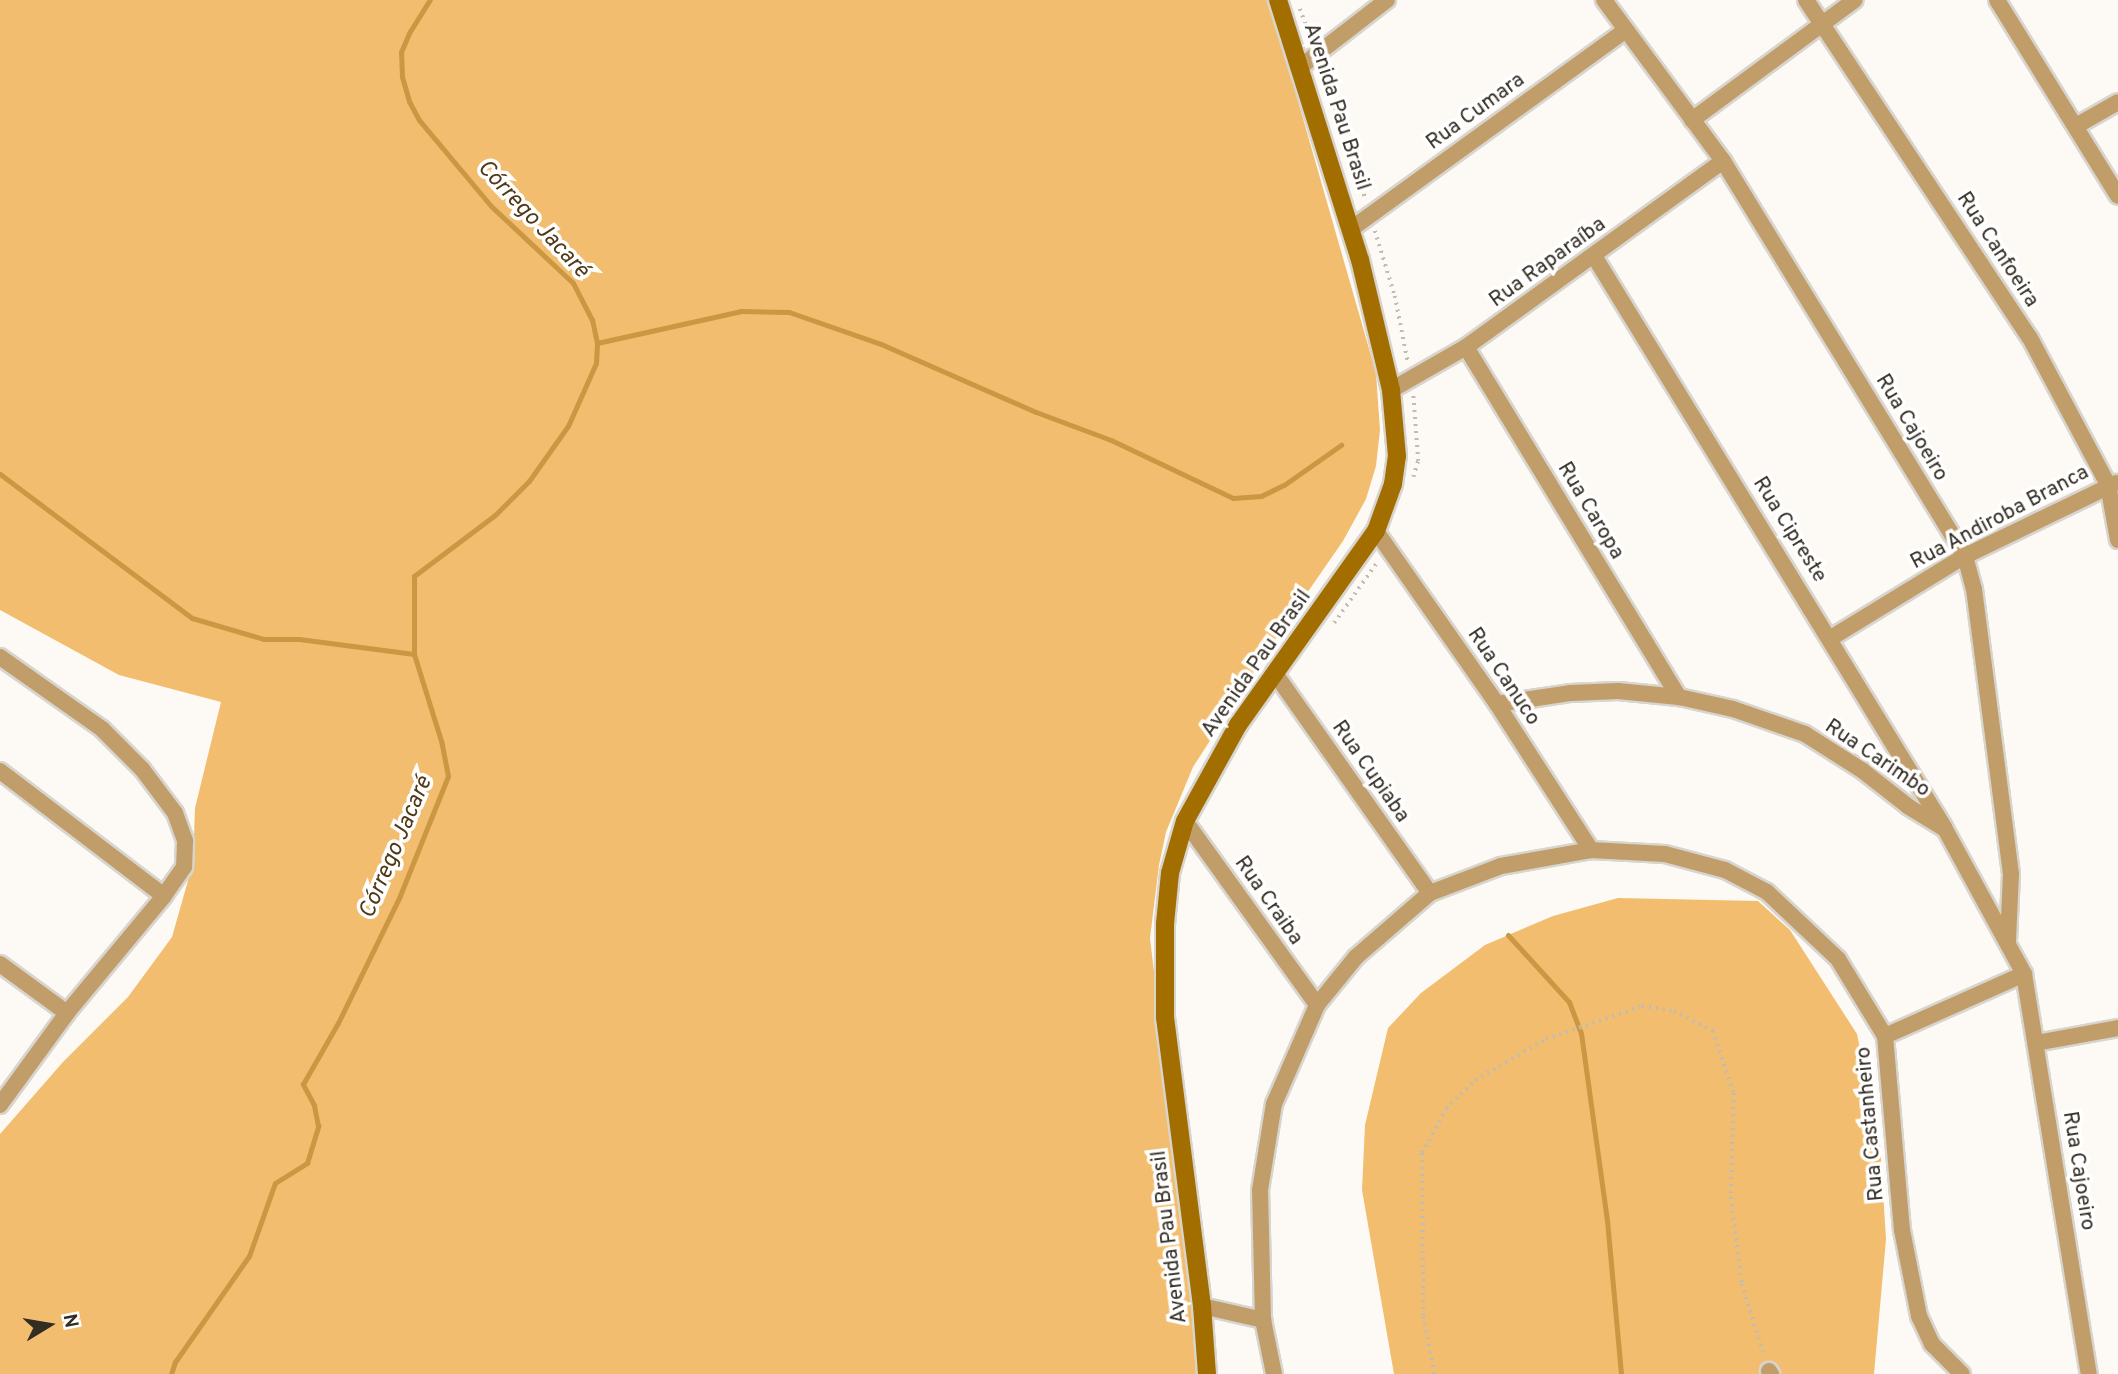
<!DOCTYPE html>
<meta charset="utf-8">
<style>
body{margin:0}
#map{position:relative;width:2118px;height:1374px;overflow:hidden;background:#fdfaf5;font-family:Overpass,sans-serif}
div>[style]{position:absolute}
.green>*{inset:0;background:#f2bd6f}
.stream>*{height:5px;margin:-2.5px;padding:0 2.5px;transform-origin:2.5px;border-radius:2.5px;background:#cb9742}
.path>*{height:3.5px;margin-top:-1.75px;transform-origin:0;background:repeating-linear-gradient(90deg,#bfbbb5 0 2px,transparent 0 7px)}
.roads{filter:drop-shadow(2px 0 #d8d5cf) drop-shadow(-2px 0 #d8d5cf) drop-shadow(0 2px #d8d5cf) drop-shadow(0 -2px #d8d5cf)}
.street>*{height:16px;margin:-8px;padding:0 8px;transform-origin:8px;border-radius:8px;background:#c19d69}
.secondary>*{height:18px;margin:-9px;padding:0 9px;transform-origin:9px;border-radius:9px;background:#a26e00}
span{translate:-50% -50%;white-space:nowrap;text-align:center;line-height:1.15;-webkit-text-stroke:7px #fff;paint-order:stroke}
.street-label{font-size:21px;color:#322c23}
.water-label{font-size:23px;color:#503916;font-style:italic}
.north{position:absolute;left:14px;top:1290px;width:70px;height:70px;-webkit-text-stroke:5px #fff;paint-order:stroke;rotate:79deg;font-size:19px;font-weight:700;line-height:28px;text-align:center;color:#322c23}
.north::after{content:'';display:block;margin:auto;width:24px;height:32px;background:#322c23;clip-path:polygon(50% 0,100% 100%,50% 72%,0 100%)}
</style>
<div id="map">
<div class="green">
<i style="clip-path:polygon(0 0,1269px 0,1376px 373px,1380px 430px,1376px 466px,1366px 499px,1343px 541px,1280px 632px,1193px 767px,1166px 832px,1159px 865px,1150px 938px,1202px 1374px,0 1374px,0 1134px,63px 1062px,128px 997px,172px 937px,193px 863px,195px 808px,221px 702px,119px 675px,0 610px)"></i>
<i style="clip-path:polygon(1618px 898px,1758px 901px,1790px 930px,1857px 1034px,1880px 1144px,1886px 1239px,1874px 1374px,1394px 1374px,1362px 1190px,1365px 1125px,1388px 1028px,1421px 993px,1485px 945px,1553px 916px)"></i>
</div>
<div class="stream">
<i style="left:597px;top:343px;width:148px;rotate:-12.5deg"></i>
<i style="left:741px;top:311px;width:48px;rotate:1.2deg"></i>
<i style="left:789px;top:312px;width:97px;rotate:19.2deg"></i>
<i style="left:881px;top:344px;width:169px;rotate:23.7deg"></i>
<i style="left:1036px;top:412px;width:80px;rotate:20.5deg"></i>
<i style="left:1111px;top:440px;width:135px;rotate:25.4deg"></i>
<i style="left:1233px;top:498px;width:28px;rotate:-4deg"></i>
<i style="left:1261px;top:496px;width:25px;rotate:-26deg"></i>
<i style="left:1284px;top:485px;width:70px;rotate:-35.1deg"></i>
<i style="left:0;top:474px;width:240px;rotate:36.9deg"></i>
<i style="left:192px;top:618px;width:75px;rotate:16.3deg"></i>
<i style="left:264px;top:639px;width:35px"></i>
<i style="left:299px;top:639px;width:116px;rotate:7.4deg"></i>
<i style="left:1508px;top:935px;width:91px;rotate:47.7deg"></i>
<i style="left:1569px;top:1002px;width:33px;rotate:69deg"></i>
<i style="left:1581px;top:1033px;width:189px;rotate:82.1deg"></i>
<i style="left:1607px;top:1220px;width:155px;rotate:84.8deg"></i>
<i style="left:171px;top:1374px;width:13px;rotate:-72deg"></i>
<i style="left:175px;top:1362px;width:129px;rotate:-55.1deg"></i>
<i style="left:249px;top:1256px;width:77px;rotate:-70.4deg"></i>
<i style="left:275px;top:1183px;width:38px;rotate:-32deg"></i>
<i style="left:307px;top:1163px;width:39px;rotate:-73deg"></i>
<i style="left:318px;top:1126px;width:21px;rotate:-101deg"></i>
<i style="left:314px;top:1105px;width:24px;rotate:-118deg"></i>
<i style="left:303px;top:1084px;width:70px;rotate:-60.2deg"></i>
<i style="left:338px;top:1023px;width:139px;rotate:-64deg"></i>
<i style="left:399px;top:898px;width:131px;rotate:-68.1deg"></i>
<i style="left:448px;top:776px;width:33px;rotate:-101deg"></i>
<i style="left:442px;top:744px;width:94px;rotate:-107.3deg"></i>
<i style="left:414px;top:654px;width:78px;rotate:-90deg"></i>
<i style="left:414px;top:576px;width:101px;rotate:-37deg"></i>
<i style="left:495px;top:515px;width:48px;rotate:-45deg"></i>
<i style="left:529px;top:481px;width:67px;rotate:-54.7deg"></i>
<i style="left:568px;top:426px;width:69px;rotate:-66deg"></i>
<i style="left:596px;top:363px;width:20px;rotate:-87deg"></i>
<i style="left:597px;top:343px;width:24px;rotate:-102deg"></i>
<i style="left:592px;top:320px;width:42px;rotate:-117.2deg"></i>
<i style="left:573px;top:283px;width:112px;rotate:-136.8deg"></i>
<i style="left:491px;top:206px;width:112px;rotate:-129.9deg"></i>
<i style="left:419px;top:120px;width:21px;rotate:-118deg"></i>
<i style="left:409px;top:101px;width:25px;rotate:-106deg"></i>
<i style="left:402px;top:77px;width:25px;rotate:-92deg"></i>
<i style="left:401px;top:52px;width:21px;rotate:-67deg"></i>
<i style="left:409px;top:33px;width:39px;rotate:-58deg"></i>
</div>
<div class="path">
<i style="left:1300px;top:9px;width:30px;rotate:69deg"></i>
<i style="left:1322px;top:68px;width:139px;rotate:71.6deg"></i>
<i style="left:1375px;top:231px;width:68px;rotate:72.9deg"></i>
<i style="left:1395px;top:296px;width:67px;rotate:78.9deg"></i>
<i style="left:1413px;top:477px;width:17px;rotate:-73deg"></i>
<i style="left:1418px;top:461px;width:67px;rotate:-94.3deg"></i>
<i style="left:1334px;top:623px;width:76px;rotate:-54.6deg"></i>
<i style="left:1434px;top:1374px;width:59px;rotate:-100.7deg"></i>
<i style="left:1423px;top:1316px;width:163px;rotate:-90.4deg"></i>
<i style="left:1422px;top:1153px;width:50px;rotate:-61.4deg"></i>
<i style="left:1446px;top:1109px;width:41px;rotate:-45deg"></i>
<i style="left:1475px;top:1080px;width:82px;rotate:-30deg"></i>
<i style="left:1546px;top:1039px;width:102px;rotate:-19deg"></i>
<i style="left:1642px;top:1006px;width:32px;rotate:9deg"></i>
<i style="left:1674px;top:1011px;width:44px;rotate:27.1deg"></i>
<i style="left:1713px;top:1031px;width:65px;rotate:71.3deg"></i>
<i style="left:1734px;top:1093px;width:104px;rotate:91.7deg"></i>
<i style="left:1731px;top:1197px;width:88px;rotate:82.8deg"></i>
<i style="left:1742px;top:1284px;width:77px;rotate:72.7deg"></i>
</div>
<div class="roads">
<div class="street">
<i style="left:1604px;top:0;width:200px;rotate:53.5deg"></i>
<i style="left:1723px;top:161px;width:463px;rotate:58.5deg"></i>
<i style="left:1965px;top:556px;width:34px;rotate:75deg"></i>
<i style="left:1974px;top:589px;width:287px;rotate:82.6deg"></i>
<i style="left:2011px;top:874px;width:66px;rotate:92.6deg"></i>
<i style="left:1806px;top:0;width:405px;rotate:56.5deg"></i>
<i style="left:2030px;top:338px;width:166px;rotate:62deg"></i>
<i style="left:2108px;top:485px;width:56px;rotate:79.7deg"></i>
<i style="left:1997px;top:0;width:230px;rotate:58.3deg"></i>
<i style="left:1299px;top:68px;width:111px;rotate:-37.7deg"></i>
<i style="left:1692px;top:120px;width:202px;rotate:-36.4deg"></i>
<i style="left:2076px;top:126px;width:48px;rotate:-29.7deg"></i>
<i style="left:1351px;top:229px;width:339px;rotate:-35.9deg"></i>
<i style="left:1594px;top:256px;width:670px;rotate:58.49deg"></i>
<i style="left:1466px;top:347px;width:410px;rotate:58.7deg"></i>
<i style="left:1391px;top:390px;width:86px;rotate:-29.8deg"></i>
<i style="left:1466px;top:347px;width:317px;rotate:-35.9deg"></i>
<i style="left:1376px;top:531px;width:211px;rotate:55deg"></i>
<i style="left:1497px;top:704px;width:174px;rotate:57.2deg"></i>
<i style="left:1831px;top:638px;width:157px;rotate:-31.5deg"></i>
<i style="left:1965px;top:556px;width:168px;rotate:-25.8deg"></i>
<i style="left:0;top:657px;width:125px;rotate:35.2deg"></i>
<i style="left:102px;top:729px;width:57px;rotate:45deg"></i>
<i style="left:142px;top:769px;width:55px;rotate:53.1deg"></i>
<i style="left:175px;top:813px;width:30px;rotate:70deg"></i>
<i style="left:185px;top:841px;width:26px;rotate:92deg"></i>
<i style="left:184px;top:867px;width:35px;rotate:125deg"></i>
<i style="left:1276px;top:675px;width:267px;rotate:54.8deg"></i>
<i style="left:1497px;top:704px;width:75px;rotate:-8.5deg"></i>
<i style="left:1571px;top:693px;width:47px;rotate:-2.4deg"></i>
<i style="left:1618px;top:691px;width:61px;rotate:5.6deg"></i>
<i style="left:1679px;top:697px;width:55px;rotate:12.5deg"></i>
<i style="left:1733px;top:709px;width:76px;rotate:19.1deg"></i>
<i style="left:1805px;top:734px;width:69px;rotate:32.5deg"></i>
<i style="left:1863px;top:771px;width:58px;rotate:38deg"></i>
<i style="left:1909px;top:807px;width:42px;rotate:31.4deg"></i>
<i style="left:1945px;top:829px;width:165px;rotate:61.4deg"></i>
<i style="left:2024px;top:974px;width:405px;rotate:80.8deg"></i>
<i style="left:0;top:771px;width:206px;rotate:37.3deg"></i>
<i style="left:164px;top:896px;width:152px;rotate:129.7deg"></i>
<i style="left:67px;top:1013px;width:114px;rotate:126.1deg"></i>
<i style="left:1185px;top:821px;width:226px;rotate:54.3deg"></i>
<i style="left:0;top:964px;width:83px;rotate:36.2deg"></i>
<i style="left:1885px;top:1036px;width:152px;rotate:-24deg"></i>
<i style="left:2036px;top:1043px;width:83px;rotate:-10.4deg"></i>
<i style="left:1202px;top:1306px;width:63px;rotate:12.9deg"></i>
<i style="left:1769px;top:1371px;width:4px;rotate:56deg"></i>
<i style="left:1274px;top:1374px;width:55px;rotate:-101.5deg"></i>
<i style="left:1263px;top:1320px;width:130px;rotate:-91.3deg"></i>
<i style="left:1260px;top:1190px;width:87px;rotate:-80.8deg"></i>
<i style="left:1274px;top:1104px;width:108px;rotate:-66.5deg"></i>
<i style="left:1317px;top:1005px;width:62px;rotate:-50.9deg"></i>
<i style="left:1356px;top:957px;width:98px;rotate:-40.9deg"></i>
<i style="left:1430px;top:893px;width:76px;rotate:-20.8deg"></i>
<i style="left:1501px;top:866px;width:91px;rotate:-10.1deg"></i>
<i style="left:1591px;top:850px;width:74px;rotate:3.1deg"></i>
<i style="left:1665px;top:854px;width:62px;rotate:14.9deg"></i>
<i style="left:1725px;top:870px;width:47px;rotate:27.6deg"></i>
<i style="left:1767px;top:892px;width:98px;rotate:43.3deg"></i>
<i style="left:1838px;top:959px;width:90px;rotate:58.6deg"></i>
<i style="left:1885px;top:1036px;width:195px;rotate:85deg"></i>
<i style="left:1902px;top:1230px;width:88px;rotate:78.8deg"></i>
<i style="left:1919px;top:1316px;width:31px;rotate:65deg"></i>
<i style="left:1932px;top:1344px;width:42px;rotate:45deg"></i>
</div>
<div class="secondary">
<i style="left:1207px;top:1374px;width:68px;rotate:-94.2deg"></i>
<i style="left:1202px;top:1306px;width:291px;rotate:-97.3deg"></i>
<i style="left:1165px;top:1017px;width:93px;rotate:-90deg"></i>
<i style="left:1165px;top:924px;width:51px;rotate:-84.4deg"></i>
<i style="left:1170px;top:873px;width:54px;rotate:-73.9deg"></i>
<i style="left:1185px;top:821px;width:110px;rotate:-61.1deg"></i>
<i style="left:1238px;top:725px;width:238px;rotate:-54.6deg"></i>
<i style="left:1376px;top:531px;width:50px;rotate:-70.1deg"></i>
<i style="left:1393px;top:484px;width:28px;rotate:-82deg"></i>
<i style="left:1397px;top:456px;width:66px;rotate:-95.2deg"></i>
<i style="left:1391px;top:390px;width:134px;rotate:-103.4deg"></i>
<i style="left:1360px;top:260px;width:273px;rotate:-107.5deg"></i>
</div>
</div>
<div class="street-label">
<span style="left:1336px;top:107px;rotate:72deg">Avenida Pau Brasil</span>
<span style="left:1476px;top:112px;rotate:-36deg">Rua Cumara</span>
<span style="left:1997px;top:250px;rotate:57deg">Rua Canfoeira</span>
<span style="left:1548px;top:263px;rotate:-36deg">Rua Raparaíba</span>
<span style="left:1911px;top:428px;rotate:59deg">Rua Cajoeiro</span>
<span style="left:1590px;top:511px;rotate:59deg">Rua Caropa</span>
<span style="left:2000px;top:518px;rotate:-28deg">Rua Andiroba Branca</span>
<span style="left:1789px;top:530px;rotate:58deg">Rua Cipreste</span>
<span style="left:1257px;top:664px;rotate:-55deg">Avenida Pau Brasil</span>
<span style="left:1503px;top:677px;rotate:56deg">Rua Canuco</span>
<span style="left:1877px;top:759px;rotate:34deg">Rua Carimbo</span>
<span style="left:1370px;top:772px;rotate:55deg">Rua Cupiaba</span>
<span style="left:1268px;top:901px;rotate:55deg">Rua Craiba</span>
<span style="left:1871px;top:1124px;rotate:-95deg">Rua Castanheiro</span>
<span style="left:2078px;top:1171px;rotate:81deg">Rua Cajoeiro</span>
<span style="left:1170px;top:1237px;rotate:-97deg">Avenida Pau Brasil</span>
</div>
<div class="water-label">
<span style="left:532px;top:220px;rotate:47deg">Córrego Jacaré</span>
<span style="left:397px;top:848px;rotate:-67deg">Córrego Jacaré</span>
</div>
<div class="north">N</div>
</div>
